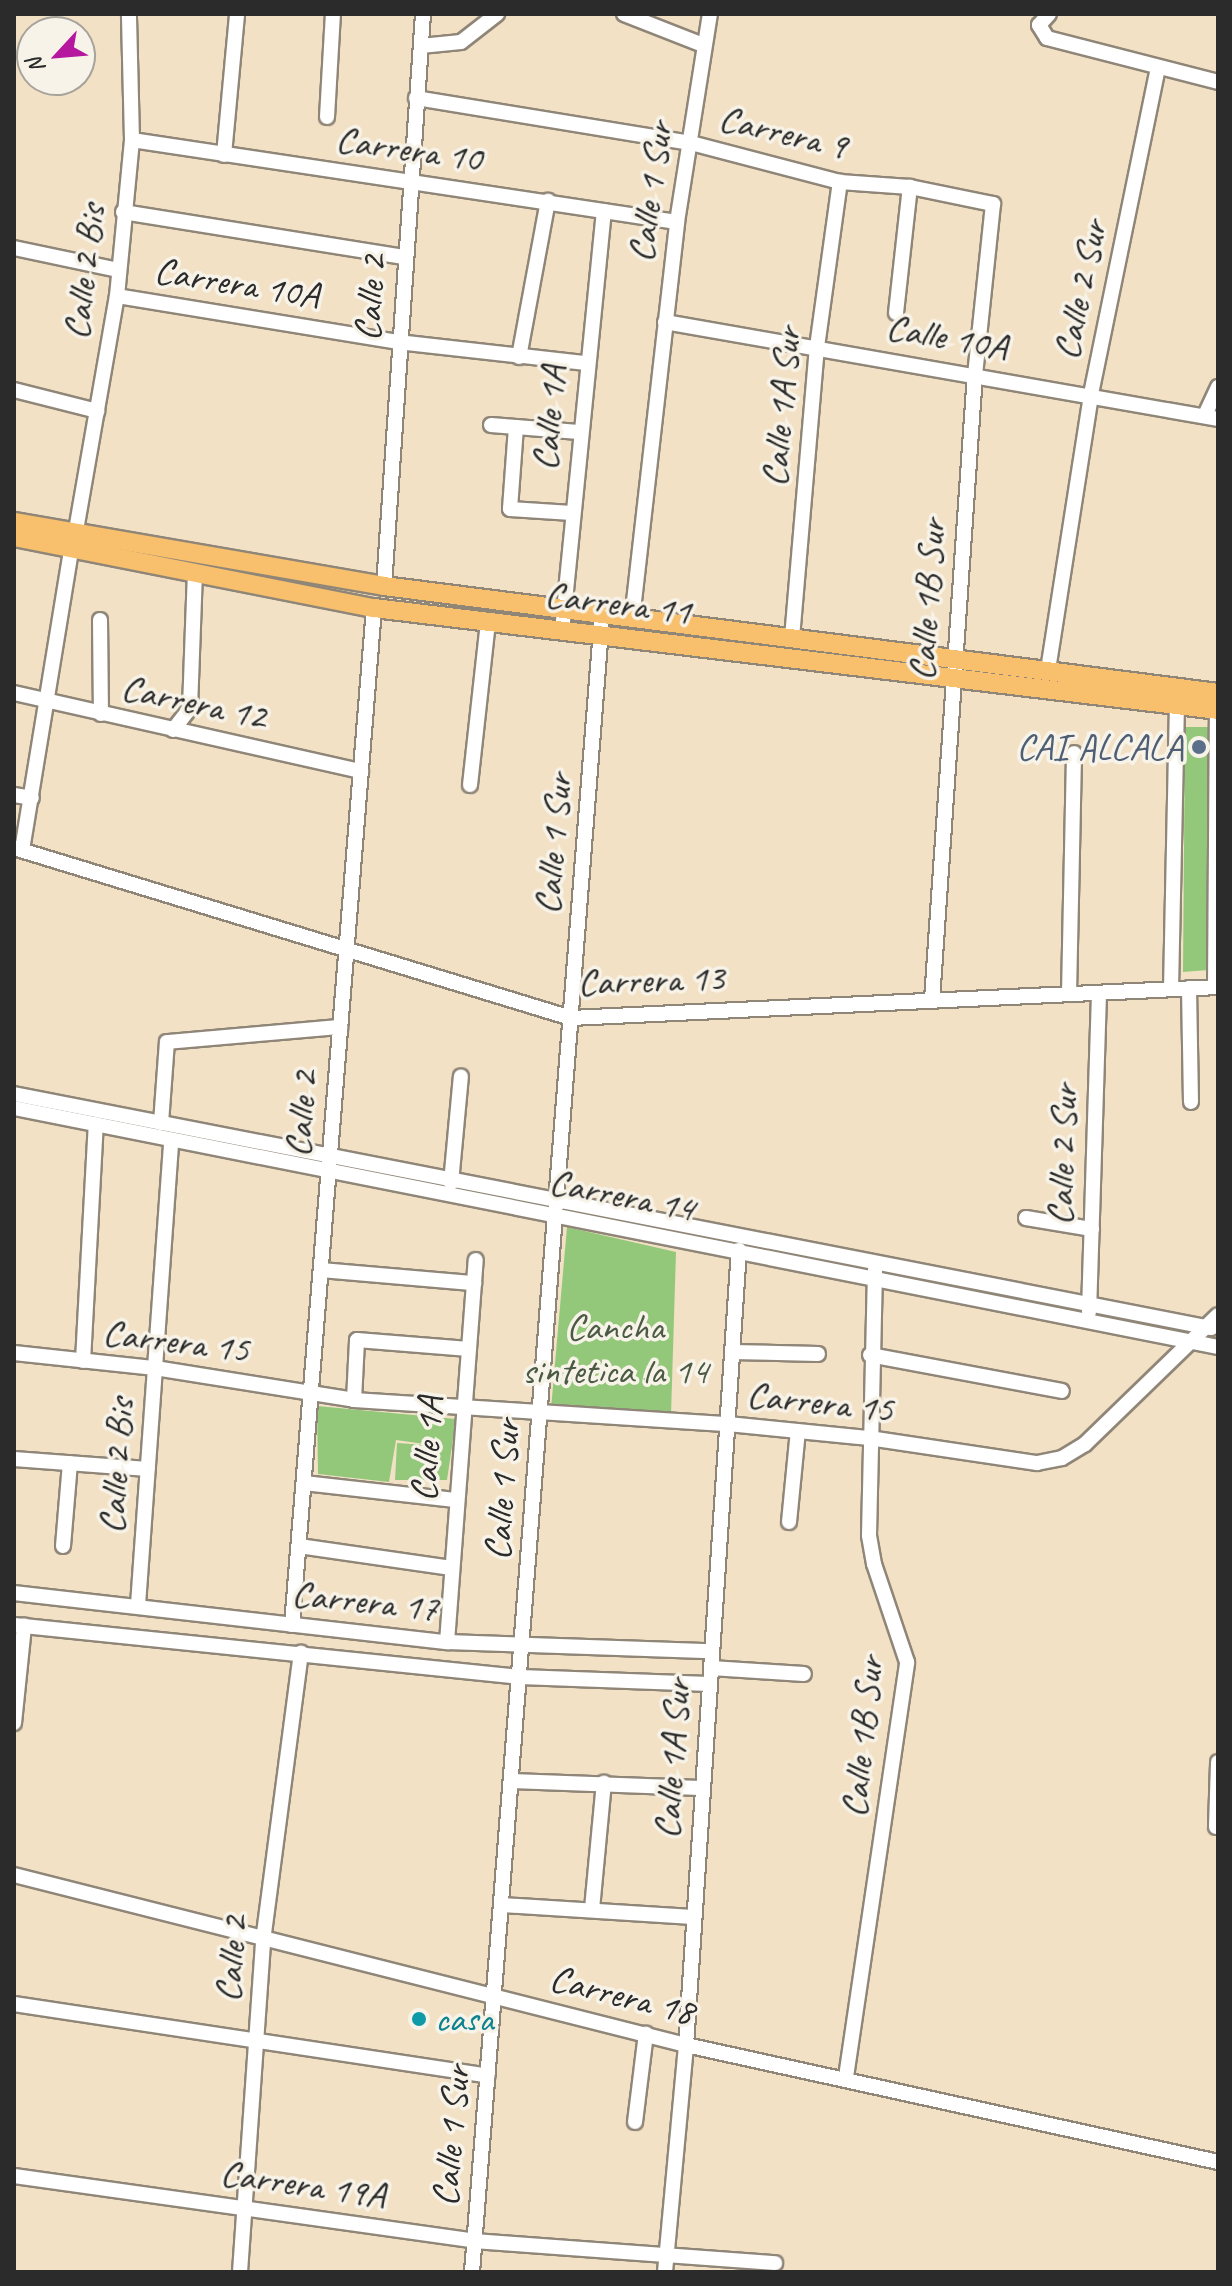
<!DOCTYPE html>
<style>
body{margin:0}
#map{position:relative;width:1232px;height:2286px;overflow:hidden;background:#f3e1c6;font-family:Caveat,sans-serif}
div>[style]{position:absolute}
.green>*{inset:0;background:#93c87a}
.roads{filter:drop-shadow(2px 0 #8f8678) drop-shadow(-2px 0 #8f8678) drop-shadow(0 2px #8f8678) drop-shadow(0 -2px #8f8678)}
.minor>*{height:14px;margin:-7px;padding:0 7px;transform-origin:7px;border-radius:7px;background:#fff}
.major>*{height:18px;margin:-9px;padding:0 9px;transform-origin:9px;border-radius:9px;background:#f8bf6c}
.dots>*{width:22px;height:22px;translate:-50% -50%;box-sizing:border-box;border:4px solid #f7f3e8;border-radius:50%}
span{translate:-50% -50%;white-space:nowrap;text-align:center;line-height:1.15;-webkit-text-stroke:7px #f7f3e8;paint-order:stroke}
.street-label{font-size:38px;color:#2b2b2b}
.service-label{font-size:38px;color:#4e5e75}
.right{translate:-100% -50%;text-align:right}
.park-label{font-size:38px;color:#4a5a43}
.culture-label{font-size:38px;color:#0d838f}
.left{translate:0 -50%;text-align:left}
.frame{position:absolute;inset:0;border:16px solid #2b2b2b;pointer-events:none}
.north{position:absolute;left:16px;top:16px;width:80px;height:80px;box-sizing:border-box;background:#f7f3e8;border:2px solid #a5a39c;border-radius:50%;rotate:244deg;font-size:22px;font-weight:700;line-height:32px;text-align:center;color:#2b2b2b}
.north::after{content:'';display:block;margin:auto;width:28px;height:36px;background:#b5179e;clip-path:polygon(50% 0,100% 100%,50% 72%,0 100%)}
</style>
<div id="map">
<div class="green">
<i style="clip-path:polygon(1185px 727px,1208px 727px,1208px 970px,1183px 972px)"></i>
<i style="clip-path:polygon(567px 1227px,676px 1252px,671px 1415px,551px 1409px)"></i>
<i style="clip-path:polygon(317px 1406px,456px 1419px,447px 1480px,395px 1480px,397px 1443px,439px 1446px,396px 1440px,389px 1482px,318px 1474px)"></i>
</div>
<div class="roads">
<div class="minor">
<i style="left:624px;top:14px;width:85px;rotate:21.4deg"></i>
<i style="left:1049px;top:14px;width:15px;rotate:132deg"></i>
<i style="left:1039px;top:25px;width:15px;rotate:58deg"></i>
<i style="left:1047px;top:38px;width:177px;rotate:14.4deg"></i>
<i style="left:421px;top:46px;width:40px;rotate:-5.7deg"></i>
<i style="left:461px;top:42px;width:46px;rotate:-37.9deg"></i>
<i style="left:416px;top:98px;width:279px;rotate:9.3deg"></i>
<i style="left:691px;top:143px;width:154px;rotate:14.7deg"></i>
<i style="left:840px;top:182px;width:70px;rotate:4.1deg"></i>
<i style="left:910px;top:187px;width:85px;rotate:11.6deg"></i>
<i style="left:993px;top:204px;width:171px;rotate:96deg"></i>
<i style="left:975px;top:374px;width:627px;rotate:93.93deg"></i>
<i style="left:327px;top:117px;width:103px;rotate:-86.7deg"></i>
<i style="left:132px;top:140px;width:551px;rotate:8.56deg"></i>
<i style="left:224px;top:155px;width:142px;rotate:-84.7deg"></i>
<i style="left:123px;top:212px;width:286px;rotate:9.1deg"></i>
<i style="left:14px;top:248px;width:106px;rotate:11.9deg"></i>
<i style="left:117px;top:296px;width:285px;rotate:9.3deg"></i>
<i style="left:398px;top:342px;width:189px;rotate:6.4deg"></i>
<i style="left:896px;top:313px;width:127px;rotate:-83.7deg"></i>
<i style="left:665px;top:322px;width:561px;rotate:9.95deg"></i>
<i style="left:519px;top:357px;width:159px;rotate:-79.5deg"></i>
<i style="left:14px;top:390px;width:86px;rotate:14.2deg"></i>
<i style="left:1205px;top:415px;width:31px;rotate:-65deg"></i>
<i style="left:491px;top:425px;width:88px;rotate:4.5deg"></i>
<i style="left:516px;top:427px;width:82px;rotate:94.2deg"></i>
<i style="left:510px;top:509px;width:62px;rotate:3.7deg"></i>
<i style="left:75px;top:536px;width:244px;rotate:-80.1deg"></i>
<i style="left:117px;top:296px;width:157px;rotate:-84.5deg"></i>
<i style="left:132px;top:140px;width:126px;rotate:-91.4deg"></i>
<i style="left:384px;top:586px;width:573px;rotate:-86.1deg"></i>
<i style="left:632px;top:619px;width:400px;rotate:-83.5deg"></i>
<i style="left:677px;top:222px;width:211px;rotate:-81deg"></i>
<i style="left:100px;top:620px;width:94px;rotate:89.4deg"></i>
<i style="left:562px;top:631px;width:422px;rotate:-84.3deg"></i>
<i style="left:792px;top:638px;width:292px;rotate:-85.1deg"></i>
<i style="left:817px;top:347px;width:167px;rotate:-82.1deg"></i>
<i style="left:1048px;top:670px;width:279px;rotate:-81.1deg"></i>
<i style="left:1091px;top:394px;width:333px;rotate:-78.4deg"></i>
<i style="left:14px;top:693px;width:356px;rotate:12.7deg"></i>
<i style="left:173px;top:730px;width:28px;rotate:-52deg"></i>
<i style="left:190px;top:708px;width:134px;rotate:-87.9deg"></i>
<i style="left:470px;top:785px;width:164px;rotate:-83.7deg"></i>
<i style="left:14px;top:795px;width:18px;rotate:9deg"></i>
<i style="left:14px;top:848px;width:582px;rotate:16.97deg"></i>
<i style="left:571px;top:1018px;width:648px;rotate:-2.74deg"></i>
<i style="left:22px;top:850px;width:304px;rotate:-80.7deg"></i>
<i style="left:1215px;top:987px;width:277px;rotate:-89.6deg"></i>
<i style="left:1189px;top:988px;width:114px;rotate:89deg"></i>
<i style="left:1171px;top:989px;width:291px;rotate:-88.8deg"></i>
<i style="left:1069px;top:994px;width:241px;rotate:-88.8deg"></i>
<i style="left:14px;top:1094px;width:1220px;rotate:11.06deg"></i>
<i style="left:14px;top:1108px;width:1227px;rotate:11.23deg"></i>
<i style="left:161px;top:1123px;width:81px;rotate:-85.8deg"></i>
<i style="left:167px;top:1042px;width:174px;rotate:-5deg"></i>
<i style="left:451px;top:1183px;width:107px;rotate:-84.7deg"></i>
<i style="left:1026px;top:1218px;width:67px;rotate:9.5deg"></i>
<i style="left:321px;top:1270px;width:154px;rotate:4.9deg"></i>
<i style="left:1089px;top:1312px;width:319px;rotate:-88.2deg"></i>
<i style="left:732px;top:1352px;width:86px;rotate:1.3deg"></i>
<i style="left:14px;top:1353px;width:142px;rotate:6.1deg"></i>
<i style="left:155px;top:1368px;width:202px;rotate:9.1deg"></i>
<i style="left:354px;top:1400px;width:375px;rotate:3.7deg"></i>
<i style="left:728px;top:1424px;width:142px;rotate:5.7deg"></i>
<i style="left:869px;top:1438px;width:170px;rotate:8.5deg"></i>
<i style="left:1037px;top:1463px;width:25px;rotate:-11deg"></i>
<i style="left:1062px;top:1458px;width:27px;rotate:-31deg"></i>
<i style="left:1085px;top:1444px;width:185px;rotate:-44.1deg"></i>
<i style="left:870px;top:1355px;width:195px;rotate:10.6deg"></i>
<i style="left:83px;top:1361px;width:237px;rotate:-86.9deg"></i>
<i style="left:354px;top:1400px;width:60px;rotate:-87.1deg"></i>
<i style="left:357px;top:1340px;width:112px;rotate:4.6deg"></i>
<i style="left:14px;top:1459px;width:134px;rotate:4.3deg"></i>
<i style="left:304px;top:1483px;width:152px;rotate:6.4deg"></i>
<i style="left:789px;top:1522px;width:91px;rotate:-84.4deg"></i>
<i style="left:63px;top:1546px;width:83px;rotate:-85.2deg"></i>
<i style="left:299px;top:1546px;width:154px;rotate:8.2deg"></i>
<i style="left:14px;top:1593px;width:436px;rotate:6.5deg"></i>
<i style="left:447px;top:1642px;width:264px;rotate:2deg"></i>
<i style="left:138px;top:1605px;width:466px;rotate:-85.9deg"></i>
<i style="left:14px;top:1625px;width:509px;rotate:5.87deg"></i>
<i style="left:520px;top:1677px;width:189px;rotate:2.1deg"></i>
<i style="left:292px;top:1625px;width:1020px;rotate:-85.39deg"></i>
<i style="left:447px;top:1642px;width:383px;rotate:-85.7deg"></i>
<i style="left:711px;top:1668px;width:93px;rotate:3.7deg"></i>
<i style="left:14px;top:1723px;width:98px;rotate:-84.1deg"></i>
<i style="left:512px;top:1781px;width:188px;rotate:2.1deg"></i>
<i style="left:1216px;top:1827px;width:65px;rotate:-88.2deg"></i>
<i style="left:14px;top:1875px;width:693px;rotate:14.2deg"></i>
<i style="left:686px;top:2045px;width:545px;rotate:12.4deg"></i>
<i style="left:502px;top:1905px;width:191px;rotate:3.6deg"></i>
<i style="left:592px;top:1909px;width:127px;rotate:-84.6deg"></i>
<i style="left:14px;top:2004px;width:479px;rotate:8.6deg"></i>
<i style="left:846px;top:2077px;width:419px;rotate:-81.6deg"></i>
<i style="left:907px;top:1662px;width:103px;rotate:-108.6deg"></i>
<i style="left:874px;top:1564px;width:29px;rotate:-100deg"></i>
<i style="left:869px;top:1535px;width:267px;rotate:-88.7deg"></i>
<i style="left:635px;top:2122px;width:89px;rotate:-82.9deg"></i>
<i style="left:14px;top:2176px;width:465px;rotate:8deg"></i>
<i style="left:474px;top:2241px;width:302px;rotate:4.2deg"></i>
<i style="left:240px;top:2272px;width:332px;rotate:-86deg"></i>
<i style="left:263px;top:1941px;width:291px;rotate:-82.5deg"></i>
<i style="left:472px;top:2272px;width:1660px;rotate:-85.51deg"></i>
<i style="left:665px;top:2272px;width:228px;rotate:-84.7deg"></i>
<i style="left:686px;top:2045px;width:797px;rotate:-86.19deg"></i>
</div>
<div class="major">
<i style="left:14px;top:522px;width:375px;rotate:9.8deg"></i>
<i style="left:384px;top:586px;width:841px;rotate:7.31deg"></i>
<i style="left:14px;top:537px;width:367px;rotate:11.2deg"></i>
<i style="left:374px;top:608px;width:850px;rotate:6.89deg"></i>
</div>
</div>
<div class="dots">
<i style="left:1199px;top:747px;background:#5c6f8a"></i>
<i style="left:419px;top:2019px;background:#0f9aa8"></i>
</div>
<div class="street-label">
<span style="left:783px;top:132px;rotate:13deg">Carrera 9</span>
<span style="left:409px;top:149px;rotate:8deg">Carrera 10</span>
<span style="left:650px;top:192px;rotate:-82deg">Calle 1 Sur</span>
<span style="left:84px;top:272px;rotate:-83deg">Calle 2 Bis</span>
<span style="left:237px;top:283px;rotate:9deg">Carrera 10A</span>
<span style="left:1080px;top:290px;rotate:-78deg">Calle 2 Sur</span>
<span style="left:370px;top:298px;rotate:-86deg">Calle 2</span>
<span style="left:947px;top:337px;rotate:10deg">Calle 10A</span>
<span style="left:781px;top:407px;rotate:-85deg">Calle 1A Sur</span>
<span style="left:549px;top:418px;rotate:-85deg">Calle 1A</span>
<span style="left:927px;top:600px;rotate:-86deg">Calle 1B Sur</span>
<span style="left:618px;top:603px;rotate:7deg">Carrera 11</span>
<span style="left:194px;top:702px;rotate:12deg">Carrera 12</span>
<span style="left:553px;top:844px;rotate:-85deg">Calle 1 Sur</span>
<span style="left:651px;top:980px;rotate:-2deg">Carrera 13</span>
<span style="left:301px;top:1114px;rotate:-85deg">Calle 2</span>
<span style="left:1062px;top:1155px;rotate:-88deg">Calle 2 Sur</span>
<span style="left:622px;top:1195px;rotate:11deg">Carrera 14</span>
<span style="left:176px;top:1341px;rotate:7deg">Carrera 15</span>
<span style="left:820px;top:1402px;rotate:6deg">Carrera 15</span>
<span style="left:427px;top:1449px;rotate:-86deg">Calle 1A</span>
<span style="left:116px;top:1466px;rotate:-86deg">Calle 2 Bis</span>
<span style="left:502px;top:1490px;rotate:-86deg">Calle 1 Sur</span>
<span style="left:365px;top:1601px;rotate:6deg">Carrera 17</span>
<span style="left:862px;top:1737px;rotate:-84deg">Calle 1B Sur</span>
<span style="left:672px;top:1759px;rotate:-86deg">Calle 1A Sur</span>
<span style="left:231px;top:1959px;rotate:-85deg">Calle 2</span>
<span style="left:622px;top:1995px;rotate:14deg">Carrera 18</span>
<span style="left:451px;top:2136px;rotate:-85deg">Calle 1 Sur</span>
<span style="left:303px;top:2184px;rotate:8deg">Carrera 19A</span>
</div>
<div class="service-label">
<span class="right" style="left:1183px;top:747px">CAI ALCALA</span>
</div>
<div class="park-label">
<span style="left:615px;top:1349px">Cancha<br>sintetica la 14</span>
</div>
<div class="culture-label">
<span class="left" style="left:435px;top:2019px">casa</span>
</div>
<div class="frame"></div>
<div class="north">N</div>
</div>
